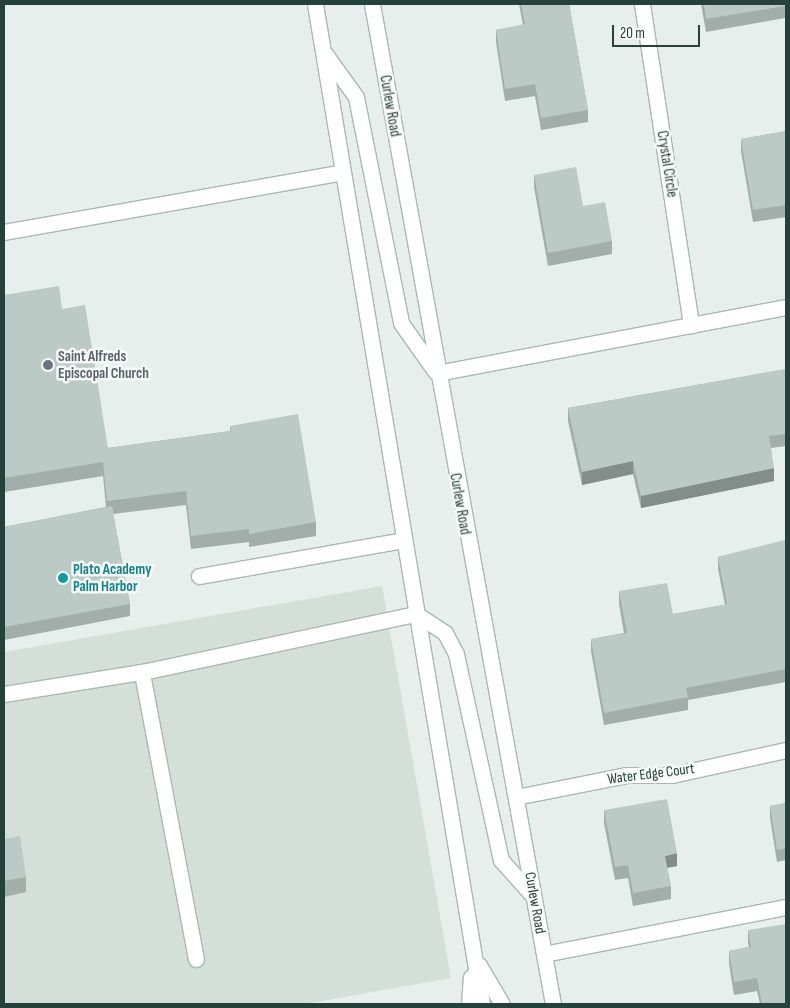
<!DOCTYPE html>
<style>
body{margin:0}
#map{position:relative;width:790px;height:1008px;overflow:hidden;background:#e6efeb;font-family:"Sofia Sans Condensed",sans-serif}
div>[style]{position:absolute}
.built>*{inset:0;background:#d4dfda}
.roads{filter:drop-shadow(1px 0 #a8b8b2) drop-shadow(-1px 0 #a8b8b2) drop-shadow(0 1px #a8b8b2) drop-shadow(0 -1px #a8b8b2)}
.service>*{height:15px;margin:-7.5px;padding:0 7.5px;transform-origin:7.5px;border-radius:7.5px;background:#fff}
.minor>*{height:15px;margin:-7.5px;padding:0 7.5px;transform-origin:7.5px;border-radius:7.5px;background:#fff}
.secondary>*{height:15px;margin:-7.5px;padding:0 7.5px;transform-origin:7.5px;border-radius:7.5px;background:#fff}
.wall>*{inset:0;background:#a1aea9}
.shaded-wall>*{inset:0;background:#838d89}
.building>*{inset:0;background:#bbcac4}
.dots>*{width:14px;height:14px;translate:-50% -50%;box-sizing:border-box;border:2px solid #f7fbf9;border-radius:50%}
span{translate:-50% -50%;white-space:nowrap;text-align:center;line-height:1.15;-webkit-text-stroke:5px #f7fbf9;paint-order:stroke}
.street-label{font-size:15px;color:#24423a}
.worship-label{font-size:15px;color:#5b616d;font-weight:700}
.left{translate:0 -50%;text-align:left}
.culture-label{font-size:15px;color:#0d838f;font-weight:700}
.frame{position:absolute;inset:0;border:5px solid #24423a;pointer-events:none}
.scale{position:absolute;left:612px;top:25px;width:88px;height:22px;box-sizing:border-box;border:2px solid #24423a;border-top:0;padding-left:6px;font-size:15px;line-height:18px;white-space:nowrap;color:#24423a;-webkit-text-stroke:4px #f7fbf9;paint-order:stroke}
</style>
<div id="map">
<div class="built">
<i style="clip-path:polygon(382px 586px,451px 978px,305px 1004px,4px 1004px,4px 652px)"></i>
</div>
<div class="roads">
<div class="service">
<i style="left:4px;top:232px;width:344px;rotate:-10deg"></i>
<i style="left:199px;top:576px;width:208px;rotate:-10deg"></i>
<i style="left:4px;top:694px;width:140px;rotate:-9.1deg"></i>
<i style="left:544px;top:954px;width:247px;rotate:-11deg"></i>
<i style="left:196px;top:959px;width:292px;rotate:-100.7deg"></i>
<i style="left:142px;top:672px;width:280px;rotate:-12deg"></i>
</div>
<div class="minor">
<i style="left:642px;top:4px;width:325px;rotate:81.3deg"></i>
<i style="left:437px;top:373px;width:355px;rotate:-10.7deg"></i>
<i style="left:516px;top:797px;width:112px;rotate:-11.3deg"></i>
<i style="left:626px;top:775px;width:46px"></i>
<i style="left:672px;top:775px;width:117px;rotate:-12.4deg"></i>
</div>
<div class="secondary">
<i style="left:315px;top:4px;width:1014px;rotate:80.52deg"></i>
<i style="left:372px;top:4px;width:1016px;rotate:79.74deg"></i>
<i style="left:325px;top:54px;width:53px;rotate:54.2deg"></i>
<i style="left:356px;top:97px;width:230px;rotate:78.7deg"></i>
<i style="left:401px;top:323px;width:59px;rotate:54.7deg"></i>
<i style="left:416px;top:614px;width:35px;rotate:33deg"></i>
<i style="left:445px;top:633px;width:24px;rotate:62deg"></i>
<i style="left:456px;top:654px;width:211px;rotate:77.7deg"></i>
<i style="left:501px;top:860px;width:48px;rotate:48.4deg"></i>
<i style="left:479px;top:965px;width:45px;rotate:59.5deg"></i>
<i style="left:469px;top:1004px;width:27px;rotate:-86deg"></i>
</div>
</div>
<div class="wall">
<i style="clip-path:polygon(519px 4px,569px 4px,588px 110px,588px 122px,541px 130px,535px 96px,505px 101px,496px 42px,496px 30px,523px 25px)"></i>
<i style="clip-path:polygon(701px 4px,786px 4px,786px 25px,785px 18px,706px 32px)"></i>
<i style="clip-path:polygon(786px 131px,786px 217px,753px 222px,741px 151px,741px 139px)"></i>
<i style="clip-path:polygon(534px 175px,583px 206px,612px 241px,612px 254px,548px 266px,534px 187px)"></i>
<i style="clip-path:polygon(4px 295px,62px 309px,108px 448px,230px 431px,230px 426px,316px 522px,316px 536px,249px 547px,249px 542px,191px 549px,186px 505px,113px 514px,130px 604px,130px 616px,4px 640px,4px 527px,106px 507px,103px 476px,4px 492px)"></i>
<i style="clip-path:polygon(786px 369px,786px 446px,771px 448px,774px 481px,641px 508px,633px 474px,582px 485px,568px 421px,568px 408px)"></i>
<i style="clip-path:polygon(786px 540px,786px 682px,688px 700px,688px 710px,604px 725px,591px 651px,591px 639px,624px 633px,619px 604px,619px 591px,673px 614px,725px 605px,718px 569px,718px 557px)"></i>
<i style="clip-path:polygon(786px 803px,786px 860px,777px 862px,770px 818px,770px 806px)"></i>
<i style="clip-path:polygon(604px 810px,677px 866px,667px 868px,671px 886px,671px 899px,633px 906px,628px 878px,615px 880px,604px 823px)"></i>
<i style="clip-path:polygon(4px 839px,26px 877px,26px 892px,4px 897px)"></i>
<i style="clip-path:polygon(748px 930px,786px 1004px,760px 1004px,757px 991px,734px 995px,729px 964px,729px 951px,749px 947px,748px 943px)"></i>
<i style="clip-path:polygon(4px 961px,5px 973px,5px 988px,4px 989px)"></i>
</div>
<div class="shaded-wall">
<i style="clip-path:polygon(633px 461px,633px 474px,582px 485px,582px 472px)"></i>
<i style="clip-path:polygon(774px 468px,774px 481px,641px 508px,641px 496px)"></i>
<i style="clip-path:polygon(677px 853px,677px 866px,665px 868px,665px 856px)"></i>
</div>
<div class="building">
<i style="clip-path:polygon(521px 4px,569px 4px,588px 110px,541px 118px,535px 84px,505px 89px,496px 30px,525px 24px)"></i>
<i style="clip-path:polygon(704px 4px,786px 4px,786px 12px,785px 6px,706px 19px)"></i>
<i style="clip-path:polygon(786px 131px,786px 205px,753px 210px,741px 139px)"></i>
<i style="clip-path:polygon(576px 167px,583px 206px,605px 202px,612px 241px,548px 253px,534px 175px)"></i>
<i style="clip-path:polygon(59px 286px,62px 309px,85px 305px,108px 448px,231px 431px,230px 426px,298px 414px,316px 522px,249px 534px,249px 529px,191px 536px,186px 491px,107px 501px,103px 462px,4px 478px,4px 295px)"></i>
<i style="clip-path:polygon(786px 369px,786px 434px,769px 436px,774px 468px,641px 496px,633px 461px,582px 472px,568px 408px)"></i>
<i style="clip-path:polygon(112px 506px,130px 604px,4px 627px,4px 527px)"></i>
<i style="clip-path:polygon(786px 540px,786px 669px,686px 688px,688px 697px,604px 713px,591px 639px,627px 633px,619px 591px,667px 583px,673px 614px,727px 604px,718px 557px)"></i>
<i style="clip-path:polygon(667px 799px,677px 853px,665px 856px,671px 886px,633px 893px,628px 865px,615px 867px,604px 810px)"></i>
<i style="clip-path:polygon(786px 803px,786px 848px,777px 850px,770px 806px)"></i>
<i style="clip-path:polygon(20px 836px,26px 877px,4px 881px,4px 839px)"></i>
<i style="clip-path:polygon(786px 924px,786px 1004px,762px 1004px,757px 978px,734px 982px,729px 951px,751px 947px,748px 930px)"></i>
<i style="clip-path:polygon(4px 961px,5px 973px,4px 973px)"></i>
</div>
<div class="dots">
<i style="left:48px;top:365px;background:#6b7280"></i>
<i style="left:63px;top:578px;background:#0f9aa8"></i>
</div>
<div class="street-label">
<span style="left:390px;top:106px;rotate:80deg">Curlew Road</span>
<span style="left:667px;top:164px;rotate:81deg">Crystal Circle</span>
<span style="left:460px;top:504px;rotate:80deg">Curlew Road</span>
<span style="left:651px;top:774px;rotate:-7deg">Water Edge Court</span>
<span style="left:535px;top:903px;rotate:80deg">Curlew Road</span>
</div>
<div class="worship-label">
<span class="left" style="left:58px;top:365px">Saint Alfreds<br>Episcopal Church</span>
</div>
<div class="culture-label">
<span class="left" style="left:73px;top:578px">Plato Academy<br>Palm Harbor</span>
</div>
<div class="frame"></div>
<div class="scale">20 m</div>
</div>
